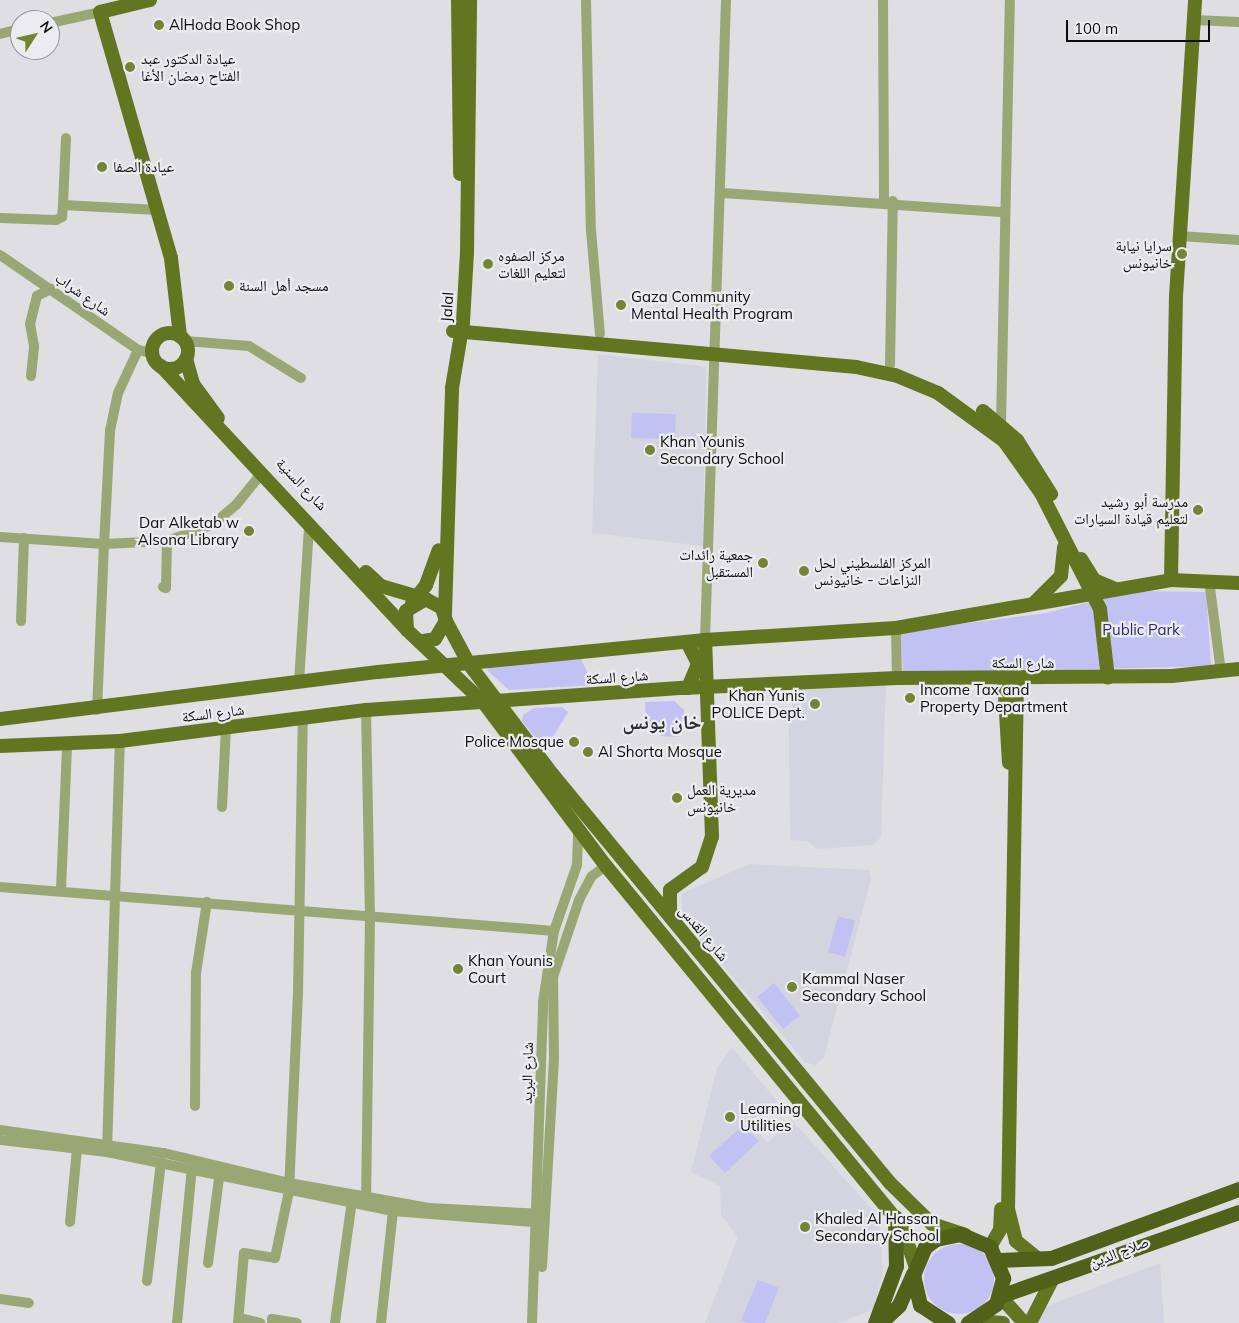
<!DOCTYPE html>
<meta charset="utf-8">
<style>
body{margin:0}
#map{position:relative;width:1239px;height:1323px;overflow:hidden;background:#dedee3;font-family:Mulish,"Noto Naskh Arabic",sans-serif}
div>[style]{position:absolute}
.built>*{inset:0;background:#d3d4e0}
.green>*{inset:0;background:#c1c1f4}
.round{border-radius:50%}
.minor>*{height:10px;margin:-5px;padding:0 5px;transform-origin:5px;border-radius:5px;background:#9aa774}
.major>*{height:14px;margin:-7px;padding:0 7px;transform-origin:7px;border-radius:7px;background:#647522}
.major>.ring{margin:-7px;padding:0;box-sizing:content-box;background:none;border:14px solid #647522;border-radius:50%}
.highway>*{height:15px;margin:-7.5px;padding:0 7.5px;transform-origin:7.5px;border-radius:7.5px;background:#52611a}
.dots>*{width:14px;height:14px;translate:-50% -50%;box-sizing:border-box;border:2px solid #ebebf0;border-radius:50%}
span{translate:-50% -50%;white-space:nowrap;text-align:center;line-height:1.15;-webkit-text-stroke:4.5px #ebebf0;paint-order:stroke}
.poi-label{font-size:15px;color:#0d0d0e}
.left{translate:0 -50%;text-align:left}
.right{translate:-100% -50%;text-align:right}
.street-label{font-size:15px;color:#0d0d0e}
.park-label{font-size:15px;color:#332676}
.district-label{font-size:20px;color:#2f2f33;font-weight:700}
.north{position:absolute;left:10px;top:10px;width:50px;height:50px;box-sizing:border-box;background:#ebebf0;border:1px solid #929296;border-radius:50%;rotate:55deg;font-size:14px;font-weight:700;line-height:20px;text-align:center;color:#0d0d0e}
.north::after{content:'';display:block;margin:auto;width:18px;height:22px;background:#738535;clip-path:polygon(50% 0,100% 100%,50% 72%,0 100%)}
.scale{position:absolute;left:1066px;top:20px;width:144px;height:22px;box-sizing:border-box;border:2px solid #0d0d0e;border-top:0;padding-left:6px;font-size:15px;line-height:18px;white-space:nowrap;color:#0d0d0e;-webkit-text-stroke:4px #ebebf0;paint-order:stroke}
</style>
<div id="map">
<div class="built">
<i style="clip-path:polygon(598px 354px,706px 367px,703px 546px,592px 533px)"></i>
<i style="clip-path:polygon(886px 683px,881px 837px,873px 845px,818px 849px,807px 841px,790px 840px,789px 728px,794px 689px)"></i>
<i style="clip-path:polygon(749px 864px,869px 870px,871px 879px,824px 1057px,815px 1065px,805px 1062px,683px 918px,681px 894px)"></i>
<i style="clip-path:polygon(732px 1047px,777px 1101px,751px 1122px,767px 1143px,792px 1120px,879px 1217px,883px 1273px,873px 1310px,838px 1323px,705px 1323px,738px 1237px,721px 1215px,720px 1186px,691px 1172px,717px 1068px)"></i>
<i style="clip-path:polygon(1160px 1263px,1164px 1323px,1038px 1323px,1047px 1306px)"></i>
</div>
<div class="green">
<i style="clip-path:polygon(632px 413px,676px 414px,675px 439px,631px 438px)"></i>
<i style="clip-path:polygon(1132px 591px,1206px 592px,1211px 666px,903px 674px,901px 632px,1047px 613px)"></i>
<i style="clip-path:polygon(581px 659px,593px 685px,509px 690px,487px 670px,492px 665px)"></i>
<i style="clip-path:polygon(674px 701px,684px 710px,685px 728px,678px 737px,660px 736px,657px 722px,646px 722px,645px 702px)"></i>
<i style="clip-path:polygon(562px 707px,568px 712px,545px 750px,522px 721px,523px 715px,534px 708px)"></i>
<i style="clip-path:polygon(838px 916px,855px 921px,845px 957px,828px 952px)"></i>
<i style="clip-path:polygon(774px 983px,800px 1016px,783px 1029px,757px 997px)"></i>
<i style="clip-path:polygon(743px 1125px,759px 1141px,725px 1173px,709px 1156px)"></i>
<i class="round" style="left:924px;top:1244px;width:70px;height:70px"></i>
<i style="clip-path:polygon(758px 1280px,779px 1288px,765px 1323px,748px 1323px,741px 1320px)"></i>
</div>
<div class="minor">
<i style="left:586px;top:0;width:230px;rotate:88.8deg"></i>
<i style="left:591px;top:230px;width:104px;rotate:85.1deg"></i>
<i style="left:883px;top:0;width:201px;rotate:89.7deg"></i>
<i style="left:1194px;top:20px;width:45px;rotate:2.5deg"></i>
<i style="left:50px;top:23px;width:51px;rotate:-12.4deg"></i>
<i style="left:0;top:34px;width:21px;rotate:-14deg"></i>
<i style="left:66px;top:138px;width:67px;rotate:92.6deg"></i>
<i style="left:63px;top:205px;width:95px;rotate:3deg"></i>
<i style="left:722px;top:193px;width:283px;rotate:3.9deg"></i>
<i style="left:0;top:218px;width:56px;rotate:2deg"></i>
<i style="left:56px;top:220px;width:7px;rotate:-27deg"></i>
<i style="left:62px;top:217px;width:12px;rotate:-85deg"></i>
<i style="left:1180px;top:236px;width:59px;rotate:3.9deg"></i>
<i style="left:0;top:255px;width:168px;rotate:34.5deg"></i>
<i style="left:138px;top:350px;width:14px;rotate:12deg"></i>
<i style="left:185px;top:341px;width:64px;rotate:4.5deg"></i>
<i style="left:249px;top:346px;width:61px;rotate:31.6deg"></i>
<i style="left:138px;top:350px;width:47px;rotate:114.9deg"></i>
<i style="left:118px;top:393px;width:39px;rotate:102deg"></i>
<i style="left:110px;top:431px;width:113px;rotate:93deg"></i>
<i style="left:104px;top:544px;width:63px;rotate:-2.7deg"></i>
<i style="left:167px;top:541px;width:48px;rotate:-19.6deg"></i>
<i style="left:212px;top:525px;width:31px;rotate:-40deg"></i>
<i style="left:236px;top:505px;width:38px;rotate:-51deg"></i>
<i style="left:890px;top:365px;width:164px;rotate:-89deg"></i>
<i style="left:31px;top:376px;width:30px;rotate:-84deg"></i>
<i style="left:34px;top:346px;width:22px;rotate:-100deg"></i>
<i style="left:30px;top:324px;width:29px;rotate:-76deg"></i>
<i style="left:37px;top:296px;width:16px;rotate:-27deg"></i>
<i style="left:1001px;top:424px;width:424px;rotate:-88.8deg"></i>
<i style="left:0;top:537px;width:104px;rotate:3.9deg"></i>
<i style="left:104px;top:544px;width:166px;rotate:92.4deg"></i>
<i style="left:1209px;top:580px;width:93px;rotate:82.6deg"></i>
<i style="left:163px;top:587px;width:3px;rotate:18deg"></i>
<i style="left:166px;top:588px;width:47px;rotate:-88.8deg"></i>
<i style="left:21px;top:621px;width:83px;rotate:-87.9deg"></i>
<i style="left:896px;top:628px;width:50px;rotate:88.9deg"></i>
<i style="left:705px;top:640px;width:640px;rotate:-88.12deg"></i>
<i style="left:299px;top:682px;width:156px;rotate:-86.3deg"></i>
<i style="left:366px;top:710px;width:207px;rotate:88.9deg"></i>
<i style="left:370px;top:917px;width:284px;rotate:90.8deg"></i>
<i style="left:222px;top:807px;width:79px;rotate:-87.1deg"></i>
<i style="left:0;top:887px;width:556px;rotate:4.54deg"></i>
<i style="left:61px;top:890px;width:145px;rotate:-87.6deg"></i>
<i style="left:195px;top:1106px;width:133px;rotate:-89.6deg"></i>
<i style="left:196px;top:973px;width:72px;rotate:-81.2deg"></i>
<i style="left:0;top:1130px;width:166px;rotate:8deg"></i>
<i style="left:164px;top:1153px;width:129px;rotate:13.5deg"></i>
<i style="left:289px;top:1183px;width:142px;rotate:10.1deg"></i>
<i style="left:429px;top:1208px;width:116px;rotate:3deg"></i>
<i style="left:0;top:1140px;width:108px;rotate:6.4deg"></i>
<i style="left:107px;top:1152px;width:292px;rotate:11.7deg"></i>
<i style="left:393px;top:1211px;width:152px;rotate:4.5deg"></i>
<i style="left:107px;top:1151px;width:410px;rotate:-88.2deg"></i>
<i style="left:70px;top:1222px;width:73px;rotate:-84.5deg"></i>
<i style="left:208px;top:1263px;width:86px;rotate:-82.6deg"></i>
<i style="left:542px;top:1267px;width:209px;rotate:-86.7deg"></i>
<i style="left:554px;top:1058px;width:81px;rotate:-90.7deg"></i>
<i style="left:553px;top:977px;width:81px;rotate:-71.3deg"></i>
<i style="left:579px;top:900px;width:27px;rotate:-62deg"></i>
<i style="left:592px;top:876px;width:17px;rotate:-36deg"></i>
<i style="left:147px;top:1281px;width:120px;rotate:-83.3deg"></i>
<i style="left:0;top:1299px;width:29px;rotate:8deg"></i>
<i style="left:240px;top:1318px;width:21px;rotate:14deg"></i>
<i style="left:177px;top:1323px;width:156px;rotate:-84.5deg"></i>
<i style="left:238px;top:1323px;width:70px;rotate:-85.1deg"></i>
<i style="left:244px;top:1253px;width:31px;rotate:9deg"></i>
<i style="left:275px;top:1258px;width:68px;rotate:-78.2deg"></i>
<i style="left:289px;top:1191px;width:197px;rotate:-87.4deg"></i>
<i style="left:298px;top:994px;width:275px;rotate:-89deg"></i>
<i style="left:272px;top:1323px;width:4px;rotate:-90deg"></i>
<i style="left:272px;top:1319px;width:25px;rotate:9deg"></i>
<i style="left:335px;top:1323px;width:123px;rotate:-82.1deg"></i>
<i style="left:381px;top:1323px;width:113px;rotate:-83.9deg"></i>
<i style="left:532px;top:1323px;width:321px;rotate:-88deg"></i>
<i style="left:543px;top:1002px;width:72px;rotate:-81.2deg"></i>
<i style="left:554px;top:931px;width:70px;rotate:-70.8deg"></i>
<i style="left:577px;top:865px;width:36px;rotate:-88deg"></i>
</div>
<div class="major">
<i style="left:150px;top:0;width:51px;rotate:166.5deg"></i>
<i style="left:100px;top:12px;width:256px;rotate:73.9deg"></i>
<i style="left:171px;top:258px;width:79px;rotate:83.4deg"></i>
<i style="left:458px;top:0;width:174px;rotate:89.3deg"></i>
<i style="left:453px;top:331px;width:405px;rotate:5.1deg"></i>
<i style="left:856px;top:367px;width:40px;rotate:12deg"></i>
<i style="left:895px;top:375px;width:47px;rotate:22.7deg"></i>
<i style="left:938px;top:393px;width:82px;rotate:36deg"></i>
<i style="left:1004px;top:441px;width:64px;rotate:54.6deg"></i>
<i style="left:1041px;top:493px;width:130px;rotate:63deg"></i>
<i style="left:1100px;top:609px;width:69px;rotate:83.4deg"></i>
<i class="ring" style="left:152px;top:333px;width:22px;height:22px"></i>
<i style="left:186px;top:359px;width:26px;rotate:74deg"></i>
<i style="left:193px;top:384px;width:42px;rotate:53.7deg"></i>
<i style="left:161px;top:366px;width:361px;rotate:47deg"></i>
<i style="left:983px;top:411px;width:45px;rotate:40.5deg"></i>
<i style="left:1017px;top:440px;width:64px;rotate:57.8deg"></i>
<i style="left:1081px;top:559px;width:25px;rotate:58deg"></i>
<i style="left:1094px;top:580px;width:23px;rotate:23deg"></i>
<i style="left:366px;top:572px;width:21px;rotate:43deg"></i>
<i style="left:381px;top:586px;width:46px;rotate:16.5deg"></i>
<i style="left:1171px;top:580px;width:284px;rotate:-89deg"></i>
<i style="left:1176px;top:296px;width:297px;rotate:-86.3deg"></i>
<i style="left:412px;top:603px;width:23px;rotate:-52deg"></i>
<i style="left:426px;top:585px;width:37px;rotate:-70deg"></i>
<i style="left:1034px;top:603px;width:38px;rotate:-45deg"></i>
<i style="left:1061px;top:576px;width:29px;rotate:-84deg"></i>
<i style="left:445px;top:614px;width:226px;rotate:-88.2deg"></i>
<i style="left:452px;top:388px;width:67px;rotate:-80.5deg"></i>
<i style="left:463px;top:322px;width:70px;rotate:-86.7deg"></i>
<i style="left:467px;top:252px;width:252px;rotate:-89.3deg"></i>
<i style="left:446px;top:621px;width:49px;rotate:61.9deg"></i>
<i style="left:469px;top:664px;width:139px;rotate:52.9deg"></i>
<i style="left:553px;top:775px;width:529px;rotate:50.44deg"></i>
<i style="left:890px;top:1183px;width:59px;rotate:44.3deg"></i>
<i style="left:932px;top:1224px;width:35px;rotate:18deg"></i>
<i style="left:423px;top:641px;width:12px;rotate:-9deg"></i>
<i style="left:435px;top:639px;width:21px;rotate:-59deg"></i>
<i style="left:446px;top:621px;width:14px;rotate:-107deg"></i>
<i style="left:442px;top:608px;width:18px;rotate:-151deg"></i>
<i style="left:426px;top:599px;width:23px;rotate:149deg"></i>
<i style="left:406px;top:611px;width:19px;rotate:87deg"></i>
<i style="left:407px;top:630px;width:106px;rotate:43.5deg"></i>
<i style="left:484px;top:703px;width:204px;rotate:53.2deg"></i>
<i style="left:606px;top:866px;width:466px;rotate:50.6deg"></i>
<i style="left:902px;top:1226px;width:41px;rotate:71.6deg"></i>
<i style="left:687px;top:642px;width:25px;rotate:63deg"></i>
<i style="left:698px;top:664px;width:26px;rotate:113deg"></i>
<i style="left:1004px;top:679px;width:84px;rotate:86.6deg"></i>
<i style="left:1017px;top:679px;width:530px;rotate:90.97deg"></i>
<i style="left:1008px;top:1209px;width:33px;rotate:76deg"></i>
<i style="left:1016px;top:1241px;width:28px;rotate:39deg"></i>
<i style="left:0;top:719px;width:381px;rotate:-7.1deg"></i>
<i style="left:378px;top:672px;width:329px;rotate:-5.6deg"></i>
<i style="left:705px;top:640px;width:191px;rotate:-3.6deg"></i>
<i style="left:896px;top:628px;width:279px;rotate:-9.9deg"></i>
<i style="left:1171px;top:580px;width:68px;rotate:2.5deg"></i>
<i style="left:0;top:746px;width:120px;rotate:-2.4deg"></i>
<i style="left:120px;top:741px;width:248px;rotate:-7.2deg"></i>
<i style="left:366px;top:710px;width:318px;rotate:-4deg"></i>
<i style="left:683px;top:688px;width:214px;rotate:-2.7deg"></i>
<i style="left:897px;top:678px;width:275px;rotate:-0.4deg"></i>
<i style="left:1172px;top:676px;width:67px;rotate:-6deg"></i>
<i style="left:670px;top:916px;width:26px;rotate:-90deg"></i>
<i style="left:670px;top:890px;width:39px;rotate:-36deg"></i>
<i style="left:702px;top:867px;width:32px;rotate:-72deg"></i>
<i style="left:712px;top:837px;width:197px;rotate:-92deg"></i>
<i style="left:990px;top:1247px;width:20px;rotate:-60deg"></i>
<i style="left:1000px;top:1230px;width:21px;rotate:-87deg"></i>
<i style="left:1000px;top:1296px;width:36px;rotate:48deg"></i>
<i style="left:976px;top:1321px;width:27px;rotate:4deg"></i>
<i style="left:1030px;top:1323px;width:48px;rotate:-62.9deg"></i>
</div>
<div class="highway">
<i style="left:998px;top:1260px;width:53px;rotate:-2.2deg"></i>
<i style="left:1051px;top:1258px;width:200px;rotate:-20.2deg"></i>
<i style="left:1000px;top:1296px;width:253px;rotate:-19.4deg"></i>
<i style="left:875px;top:1323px;width:61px;rotate:-69.8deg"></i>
<i style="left:896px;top:1266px;width:49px;rotate:-91.2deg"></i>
<i style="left:880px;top:1323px;width:26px;rotate:-43deg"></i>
<i style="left:899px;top:1305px;width:34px;rotate:-66deg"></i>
<i style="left:948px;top:1323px;width:33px;rotate:-147deg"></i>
<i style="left:920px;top:1305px;width:31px;rotate:-103deg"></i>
<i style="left:913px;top:1275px;width:30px;rotate:-67deg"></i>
<i style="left:925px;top:1247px;width:14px;rotate:-36deg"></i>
<i style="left:936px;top:1239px;width:25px;rotate:-12deg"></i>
<i style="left:960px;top:1234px;width:33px;rotate:23deg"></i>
<i style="left:990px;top:1247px;width:34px;rotate:67deg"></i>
<i style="left:1003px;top:1278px;width:27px;rotate:105deg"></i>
<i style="left:996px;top:1304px;width:34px;rotate:146deg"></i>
</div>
<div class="dots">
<i style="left:159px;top:25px;background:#738535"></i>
<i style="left:130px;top:67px;background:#738535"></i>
<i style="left:102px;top:167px;background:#738535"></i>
<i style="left:1182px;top:254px;background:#738535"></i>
<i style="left:488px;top:264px;background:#738535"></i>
<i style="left:229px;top:286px;background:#738535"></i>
<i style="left:621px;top:305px;background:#738535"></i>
<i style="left:650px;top:450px;background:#738535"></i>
<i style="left:1198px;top:510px;background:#738535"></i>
<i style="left:249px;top:531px;background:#738535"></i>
<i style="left:763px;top:563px;background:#738535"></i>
<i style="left:804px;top:571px;background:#738535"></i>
<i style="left:910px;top:698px;background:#738535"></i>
<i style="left:815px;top:704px;background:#738535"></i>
<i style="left:574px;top:742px;background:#738535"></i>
<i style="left:588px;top:752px;background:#738535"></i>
<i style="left:677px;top:798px;background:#738535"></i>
<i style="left:458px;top:969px;background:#738535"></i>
<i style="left:792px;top:987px;background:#738535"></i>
<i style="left:730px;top:1117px;background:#738535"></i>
<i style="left:805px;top:1227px;background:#738535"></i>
</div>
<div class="poi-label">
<span class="left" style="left:169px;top:25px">AlHoda Book Shop</span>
<span class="left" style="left:141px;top:67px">عيادة الدكتور عبد<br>الفتاح رمضان الأغا</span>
<span class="left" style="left:113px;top:167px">عيادة الصفا</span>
<span class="right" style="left:1172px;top:254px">سرايا نيابة<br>خانيونس</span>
<span class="left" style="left:498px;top:264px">مركز الصفوه<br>لتعليم اللغات</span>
<span class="left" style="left:239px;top:286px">مسجد أهل السنة</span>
<span class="left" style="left:631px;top:305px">Gaza Community<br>Mental Health Program</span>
<span class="left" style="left:660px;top:450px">Khan Younis<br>Secondary School</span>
<span class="right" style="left:1188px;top:510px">مدرسة أبو رشيد<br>لتعليم قيادة السيارات</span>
<span class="right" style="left:239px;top:531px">Dar Alketab w<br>Alsona Library</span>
<span class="right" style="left:753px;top:563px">جمعية رائدات<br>المستقبل</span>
<span class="left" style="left:814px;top:571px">المركز الفلسطيني لحل<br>النزاعات - خانيونس</span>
<span class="left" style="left:920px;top:698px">Income Tax and<br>Property Department</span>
<span class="right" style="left:805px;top:704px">Khan Yunis<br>POLICE Dept.</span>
<span class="right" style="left:564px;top:742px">Police Mosque</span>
<span class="left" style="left:598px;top:752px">Al Shorta Mosque</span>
<span class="left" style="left:687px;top:798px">مديرية العمل<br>خانيونس</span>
<span class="left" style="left:468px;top:969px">Khan Younis<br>Court</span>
<span class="left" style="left:802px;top:987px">Kammal Naser<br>Secondary School</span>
<span class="left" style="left:740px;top:1117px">Learning<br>Utilities</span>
<span class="left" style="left:815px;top:1227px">Khaled Al Hassan<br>Secondary School</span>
</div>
<div class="street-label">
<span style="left:83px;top:294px;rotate:35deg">شارع شراب</span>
<span style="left:447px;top:307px;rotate:-86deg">Jalal</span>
<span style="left:302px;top:484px;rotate:46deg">شارع السنية</span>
<span style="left:1023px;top:663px">شارع السكة</span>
<span style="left:617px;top:677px;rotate:-4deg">شارع السكة</span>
<span style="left:213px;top:713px;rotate:-7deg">شارع السكة</span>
<span style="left:704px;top:933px;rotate:50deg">شارع القدس</span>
<span style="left:527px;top:1073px;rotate:-89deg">شارع البريد</span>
<span style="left:1119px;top:1252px;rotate:-21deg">صلاح الدين</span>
</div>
<div class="park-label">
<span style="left:1141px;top:630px">Public Park</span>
</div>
<div class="district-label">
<span style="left:662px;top:721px">خان يونس</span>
</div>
<div class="north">N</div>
<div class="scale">100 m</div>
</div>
